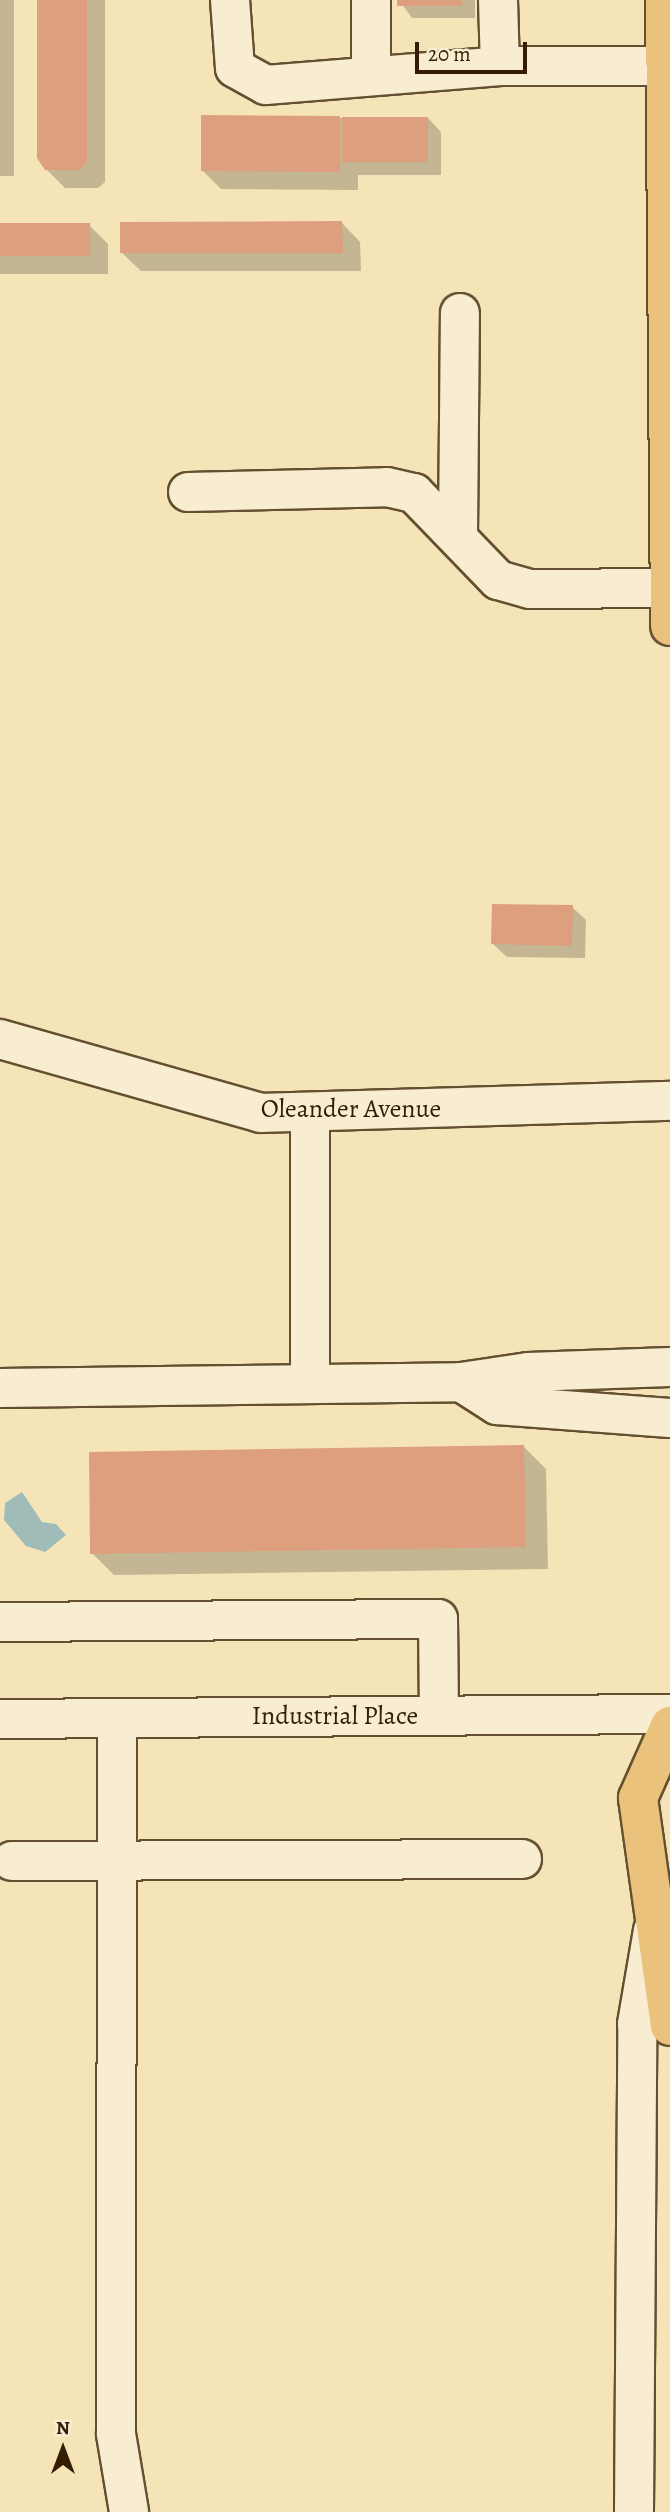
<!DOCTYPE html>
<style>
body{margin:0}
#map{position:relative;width:670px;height:2512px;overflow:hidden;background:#f5e4b7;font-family:Alegreya,serif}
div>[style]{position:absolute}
.water>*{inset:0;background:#a0bcb9}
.shadow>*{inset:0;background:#0003}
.building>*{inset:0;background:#de9f7e}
.roads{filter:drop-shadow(2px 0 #645031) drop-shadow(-2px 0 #645031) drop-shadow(0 2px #645031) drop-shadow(0 -2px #645031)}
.minor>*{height:38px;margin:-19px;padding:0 19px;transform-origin:19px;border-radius:19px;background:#f8edd0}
.major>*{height:38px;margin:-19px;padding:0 19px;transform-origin:19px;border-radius:19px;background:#eac27c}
span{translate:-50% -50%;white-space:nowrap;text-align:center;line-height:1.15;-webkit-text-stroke:7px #f8edd0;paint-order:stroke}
.street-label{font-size:26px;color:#331e04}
.north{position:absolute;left:28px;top:2414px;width:70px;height:70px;-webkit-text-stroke:5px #f8edd0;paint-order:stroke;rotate:0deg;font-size:19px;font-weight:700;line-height:28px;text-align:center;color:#331e04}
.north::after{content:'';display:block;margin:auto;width:24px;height:32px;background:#331e04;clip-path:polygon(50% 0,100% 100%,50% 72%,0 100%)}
.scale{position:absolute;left:415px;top:42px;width:112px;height:32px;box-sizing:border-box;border:4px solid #331e04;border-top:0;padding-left:9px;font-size:21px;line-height:24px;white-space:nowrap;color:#331e04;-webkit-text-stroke:5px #f8edd0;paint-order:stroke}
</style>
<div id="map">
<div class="water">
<i style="clip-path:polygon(22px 1492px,42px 1522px,56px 1524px,66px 1535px,45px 1552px,26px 1546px,4px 1520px,5px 1503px)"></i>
</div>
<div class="shadow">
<i style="clip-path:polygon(0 0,14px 0,14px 176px,0 176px)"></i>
<i style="clip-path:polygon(38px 0,105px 0,105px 182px,98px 188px,65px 188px,46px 169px)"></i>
<i style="clip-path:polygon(399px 0,475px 0,475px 18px,412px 18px)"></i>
<i style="clip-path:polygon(339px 118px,428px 118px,441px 132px,441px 175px,358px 175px,358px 190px,221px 189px,202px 170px)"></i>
<i style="clip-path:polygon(342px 223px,360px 242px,361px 271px,141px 271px,122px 253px)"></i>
<i style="clip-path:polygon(0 225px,89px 225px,108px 244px,108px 274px,0 274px)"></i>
<i style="clip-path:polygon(572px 907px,586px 920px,585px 958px,507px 957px,493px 944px)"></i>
<i style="clip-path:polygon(524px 1447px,546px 1469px,548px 1569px,114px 1575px,92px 1553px)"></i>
</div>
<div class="building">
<i style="clip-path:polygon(37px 0,87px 0,87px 163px,79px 170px,45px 170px,37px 158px)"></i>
<i style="clip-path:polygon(397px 0,462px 0,462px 6px,397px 6px)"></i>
<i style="clip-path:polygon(201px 115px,340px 116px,340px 172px,201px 171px)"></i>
<i style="clip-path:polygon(342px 117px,428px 117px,428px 162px,342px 162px)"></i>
<i style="clip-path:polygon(342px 221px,343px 253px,120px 253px,120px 222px)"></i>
<i style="clip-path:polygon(0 223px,90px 223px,90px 256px,0 256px)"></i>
<i style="clip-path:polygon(492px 904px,573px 905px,572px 946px,491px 944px)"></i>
<i style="clip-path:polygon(524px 1445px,526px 1547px,90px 1554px,89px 1452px)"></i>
</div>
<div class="roads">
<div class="minor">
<i style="left:230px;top:0;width:68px;rotate:85.8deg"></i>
<i style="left:235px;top:68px;width:35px;rotate:29deg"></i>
<i style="left:266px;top:85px;width:235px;rotate:-4.6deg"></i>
<i style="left:371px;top:0;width:73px;rotate:90deg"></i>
<i style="left:498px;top:0;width:66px;rotate:88.3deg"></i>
<i style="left:500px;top:66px;width:166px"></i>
<i style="left:188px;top:492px;width:199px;rotate:-1.4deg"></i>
<i style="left:387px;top:487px;width:28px;rotate:13deg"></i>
<i style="left:414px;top:493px;width:121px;rotate:46deg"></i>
<i style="left:498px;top:580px;width:33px;rotate:16deg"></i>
<i style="left:530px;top:589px;width:140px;rotate:-0.4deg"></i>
<i style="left:458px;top:535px;width:222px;rotate:-89.5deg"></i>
<i style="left:0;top:1039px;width:271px;rotate:15.8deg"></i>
<i style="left:261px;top:1113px;width:409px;rotate:-1.7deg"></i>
<i style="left:310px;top:1113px;width:271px;rotate:90deg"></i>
<i style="left:461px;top:1382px;width:43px;rotate:32.6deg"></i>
<i style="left:497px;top:1405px;width:173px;rotate:4.3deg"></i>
<i style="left:0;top:1388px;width:461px;rotate:-0.7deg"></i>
<i style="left:461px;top:1382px;width:68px;rotate:-8.5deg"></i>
<i style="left:528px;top:1372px;width:142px;rotate:-2deg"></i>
<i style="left:0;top:1622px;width:438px;rotate:-0.4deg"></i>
<i style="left:438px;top:1619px;width:96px;rotate:89.4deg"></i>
<i style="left:117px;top:1718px;width:716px;rotate:90.08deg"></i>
<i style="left:116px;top:2434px;width:79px;rotate:80.5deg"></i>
<i style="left:0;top:1719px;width:670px;rotate:-0.43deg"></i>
<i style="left:12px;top:1861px;width:510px;rotate:-0.22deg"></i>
<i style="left:634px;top:2512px;width:488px;rotate:-89.6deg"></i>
<i style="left:637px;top:2024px;width:95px;rotate:-80.3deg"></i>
</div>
<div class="major">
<i style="left:665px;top:0;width:626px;rotate:89.54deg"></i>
<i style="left:670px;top:1726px;width:79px;rotate:114deg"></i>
<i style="left:638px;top:1798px;width:230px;rotate:82deg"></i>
</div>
</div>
<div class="street-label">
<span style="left:351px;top:1109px">Oleander Avenue</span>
<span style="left:335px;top:1716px">Industrial Place</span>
</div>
<div class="north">N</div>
<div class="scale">20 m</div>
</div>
